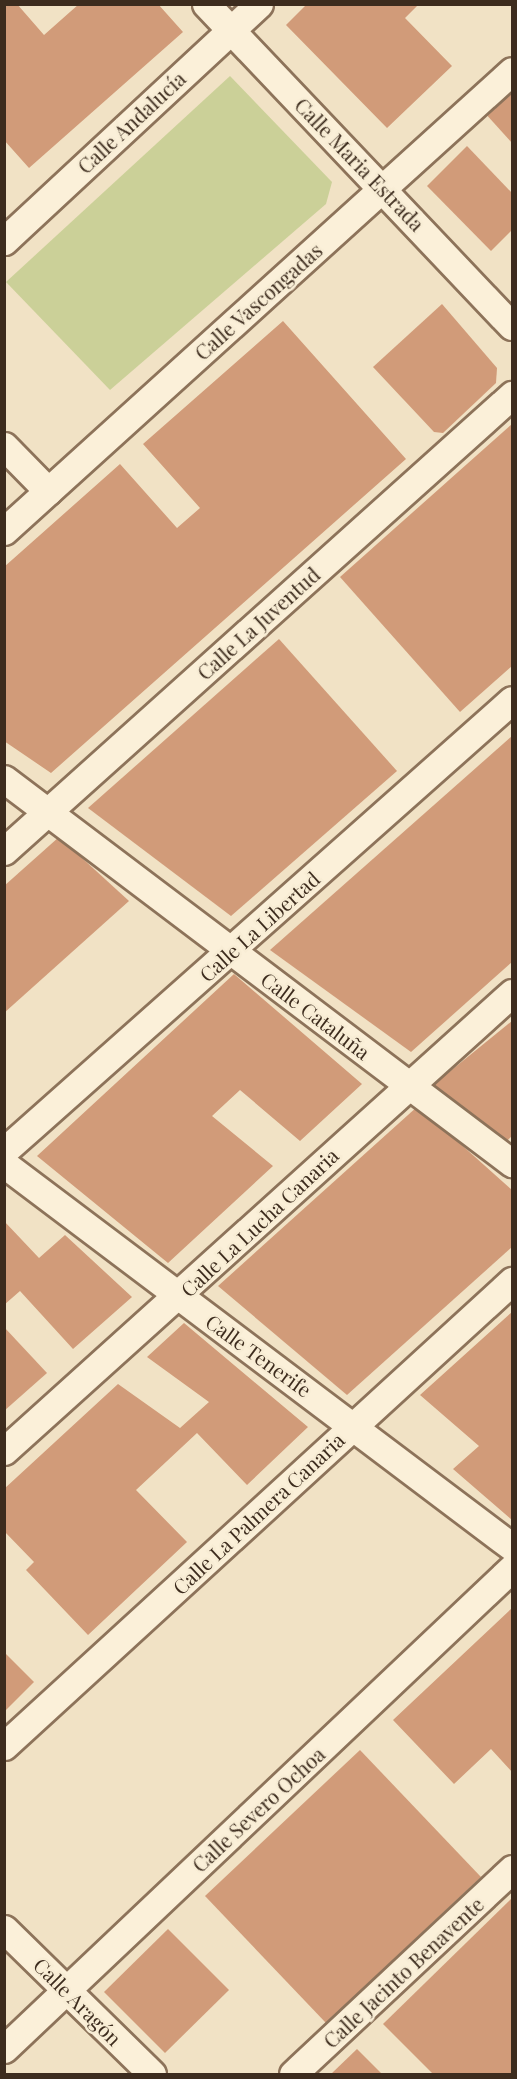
<!DOCTYPE html>
<meta charset="utf-8">
<style>
body{margin:0}
#map{position:relative;width:517px;height:2079px;overflow:hidden;background:#f1e2c5;font-family:"Playfair Display",serif}
div>[style]{position:absolute}
.green>*{inset:0;background:#cbd098}
.building>*{inset:0;background:#d19b79}
.roads{filter:drop-shadow(2px 0 #8d735a) drop-shadow(-2px 0 #8d735a) drop-shadow(0 2px #8d735a) drop-shadow(0 -2px #8d735a)}
.street>*{height:27px;margin:-13.5px;padding:0 13.5px;transform-origin:13.5px;border-radius:13.5px;background:#fbf0d9}
span{translate:-50% -50%;white-space:nowrap;text-align:center;line-height:1.15;-webkit-text-stroke:5px #f8edd5;paint-order:stroke}
.street-label{font-size:20px;color:#3d2c1e}
.frame{position:absolute;inset:0;border:6px solid #3d2c1e;pointer-events:none}
</style>
<div id="map">
<div class="green">
<i style="clip-path:polygon(230px 76px,332px 182px,326px 204px,110px 390px,6px 282px)"></i>
</div>
<div class="building">
<i style="clip-path:polygon(4px 4px,17px 4px,44px 35px,79px 4px,158px 4px,183px 32px,29px 168px,4px 140px)"></i>
<i style="clip-path:polygon(307px 4px,419px 4px,405px 18px,452px 66px,387px 128px,286px 25px)"></i>
<i style="clip-path:polygon(512px 77px,512px 143px,484px 112px)"></i>
<i style="clip-path:polygon(467px 146px,512px 193px,512px 230px,491px 251px,427px 186px)"></i>
<i style="clip-path:polygon(442px 304px,497px 368px,496px 383px,443px 433px,434px 432px,373px 367px)"></i>
<i style="clip-path:polygon(283px 321px,406px 459px,51px 773px,4px 741px,4px 567px,120px 464px,177px 528px,200px 508px,143px 444px)"></i>
<i style="clip-path:polygon(512px 424px,512px 666px,460px 712px,340px 577px)"></i>
<i style="clip-path:polygon(279px 639px,397px 771px,231px 916px,88px 808px)"></i>
<i style="clip-path:polygon(512px 736px,512px 962px,411px 1052px,270px 950px)"></i>
<i style="clip-path:polygon(59px 837px,129px 901px,4px 1013px,4px 886px)"></i>
<i style="clip-path:polygon(234px 974px,362px 1084px,300px 1141px,240px 1090px,212px 1116px,273px 1166px,168px 1263px,37px 1156px)"></i>
<i style="clip-path:polygon(512px 1021px,512px 1136px,496px 1151px,427px 1090px)"></i>
<i style="clip-path:polygon(418px 1106px,512px 1190px,512px 1247px,347px 1395px,218px 1286px)"></i>
<i style="clip-path:polygon(4px 1221px,39px 1258px,65px 1235px,132px 1297px,73px 1349px,20px 1291px,4px 1305px)"></i>
<i style="clip-path:polygon(512px 1312px,512px 1520px,453px 1469px,479px 1446px,420px 1395px)"></i>
<i style="clip-path:polygon(184px 1323px,308px 1427px,247px 1485px,197px 1433px,136px 1490px,187px 1542px,88px 1635px,26px 1570px,34px 1562px,4px 1531px,4px 1489px,118px 1384px,180px 1428px,209px 1402px,147px 1357px)"></i>
<i style="clip-path:polygon(4px 1327px,47px 1373px,4px 1411px)"></i>
<i style="clip-path:polygon(512px 1608px,512px 1772px,491px 1749px,454px 1784px,393px 1720px)"></i>
<i style="clip-path:polygon(4px 1652px,34px 1682px,4px 1712px)"></i>
<i style="clip-path:polygon(360px 1750px,481px 1877px,326px 2023px,205px 1896px)"></i>
<i style="clip-path:polygon(512px 1898px,512px 2074px,433px 2074px,383px 2024px)"></i>
<i style="clip-path:polygon(168px 1929px,229px 1990px,165px 2053px,104px 1992px)"></i>
<i style="clip-path:polygon(357px 2049px,382px 2074px,331px 2074px)"></i>
</div>
<div class="roads">
<div class="street">
<i style="left:206px;top:4px;width:444px;rotate:46.5deg"></i>
<i style="left:4px;top:241px;width:348px;rotate:-42.9deg"></i>
<i style="left:4px;top:446px;width:63px;rotate:45.6deg"></i>
<i style="left:4px;top:531px;width:685px;rotate:-42.16deg"></i>
<i style="left:4px;top:779px;width:637px;rotate:37.09deg"></i>
<i style="left:4px;top:851px;width:683px;rotate:-41.91deg"></i>
<i style="left:4px;top:1151px;width:679px;rotate:-41.6deg"></i>
<i style="left:4px;top:1164px;width:636px;rotate:37.01deg"></i>
<i style="left:4px;top:1451px;width:684px;rotate:-42.04deg"></i>
<i style="left:4px;top:1746px;width:689px;rotate:-42.47deg"></i>
<i style="left:4px;top:1929px;width:207px;rotate:44.4deg"></i>
<i style="left:4px;top:2049px;width:700px;rotate:-43.44deg"></i>
<i style="left:293px;top:2074px;width:300px;rotate:-43.1deg"></i>
</div>
</div>
<div class="street-label">
<span style="left:131px;top:122px;rotate:-43deg">Calle Andalucía</span>
<span style="left:360px;top:164px;rotate:46deg">Calle Maria Estrada</span>
<span style="left:258px;top:301px;rotate:-42deg">Calle Vascongadas</span>
<span style="left:258px;top:623px;rotate:-42deg">Calle La Juventud</span>
<span style="left:259px;top:926px;rotate:-42deg">Calle La Libertad</span>
<span style="left:316px;top:1015px;rotate:37deg">Calle Cataluña</span>
<span style="left:259px;top:1222px;rotate:-43deg">Calle La Lucha Canaria</span>
<span style="left:259px;top:1355px;rotate:36deg">Calle Tenerife</span>
<span style="left:258px;top:1513px;rotate:-43deg">Calle La Palmera Canaria</span>
<span style="left:258px;top:1809px;rotate:-43deg">Calle Severo Ochoa</span>
<span style="left:403px;top:1972px;rotate:-43deg">Calle Jacinto Benavente</span>
<span style="left:78px;top:2001px;rotate:45deg">Calle Aragón</span>
</div>
<div class="frame"></div>
</div>
